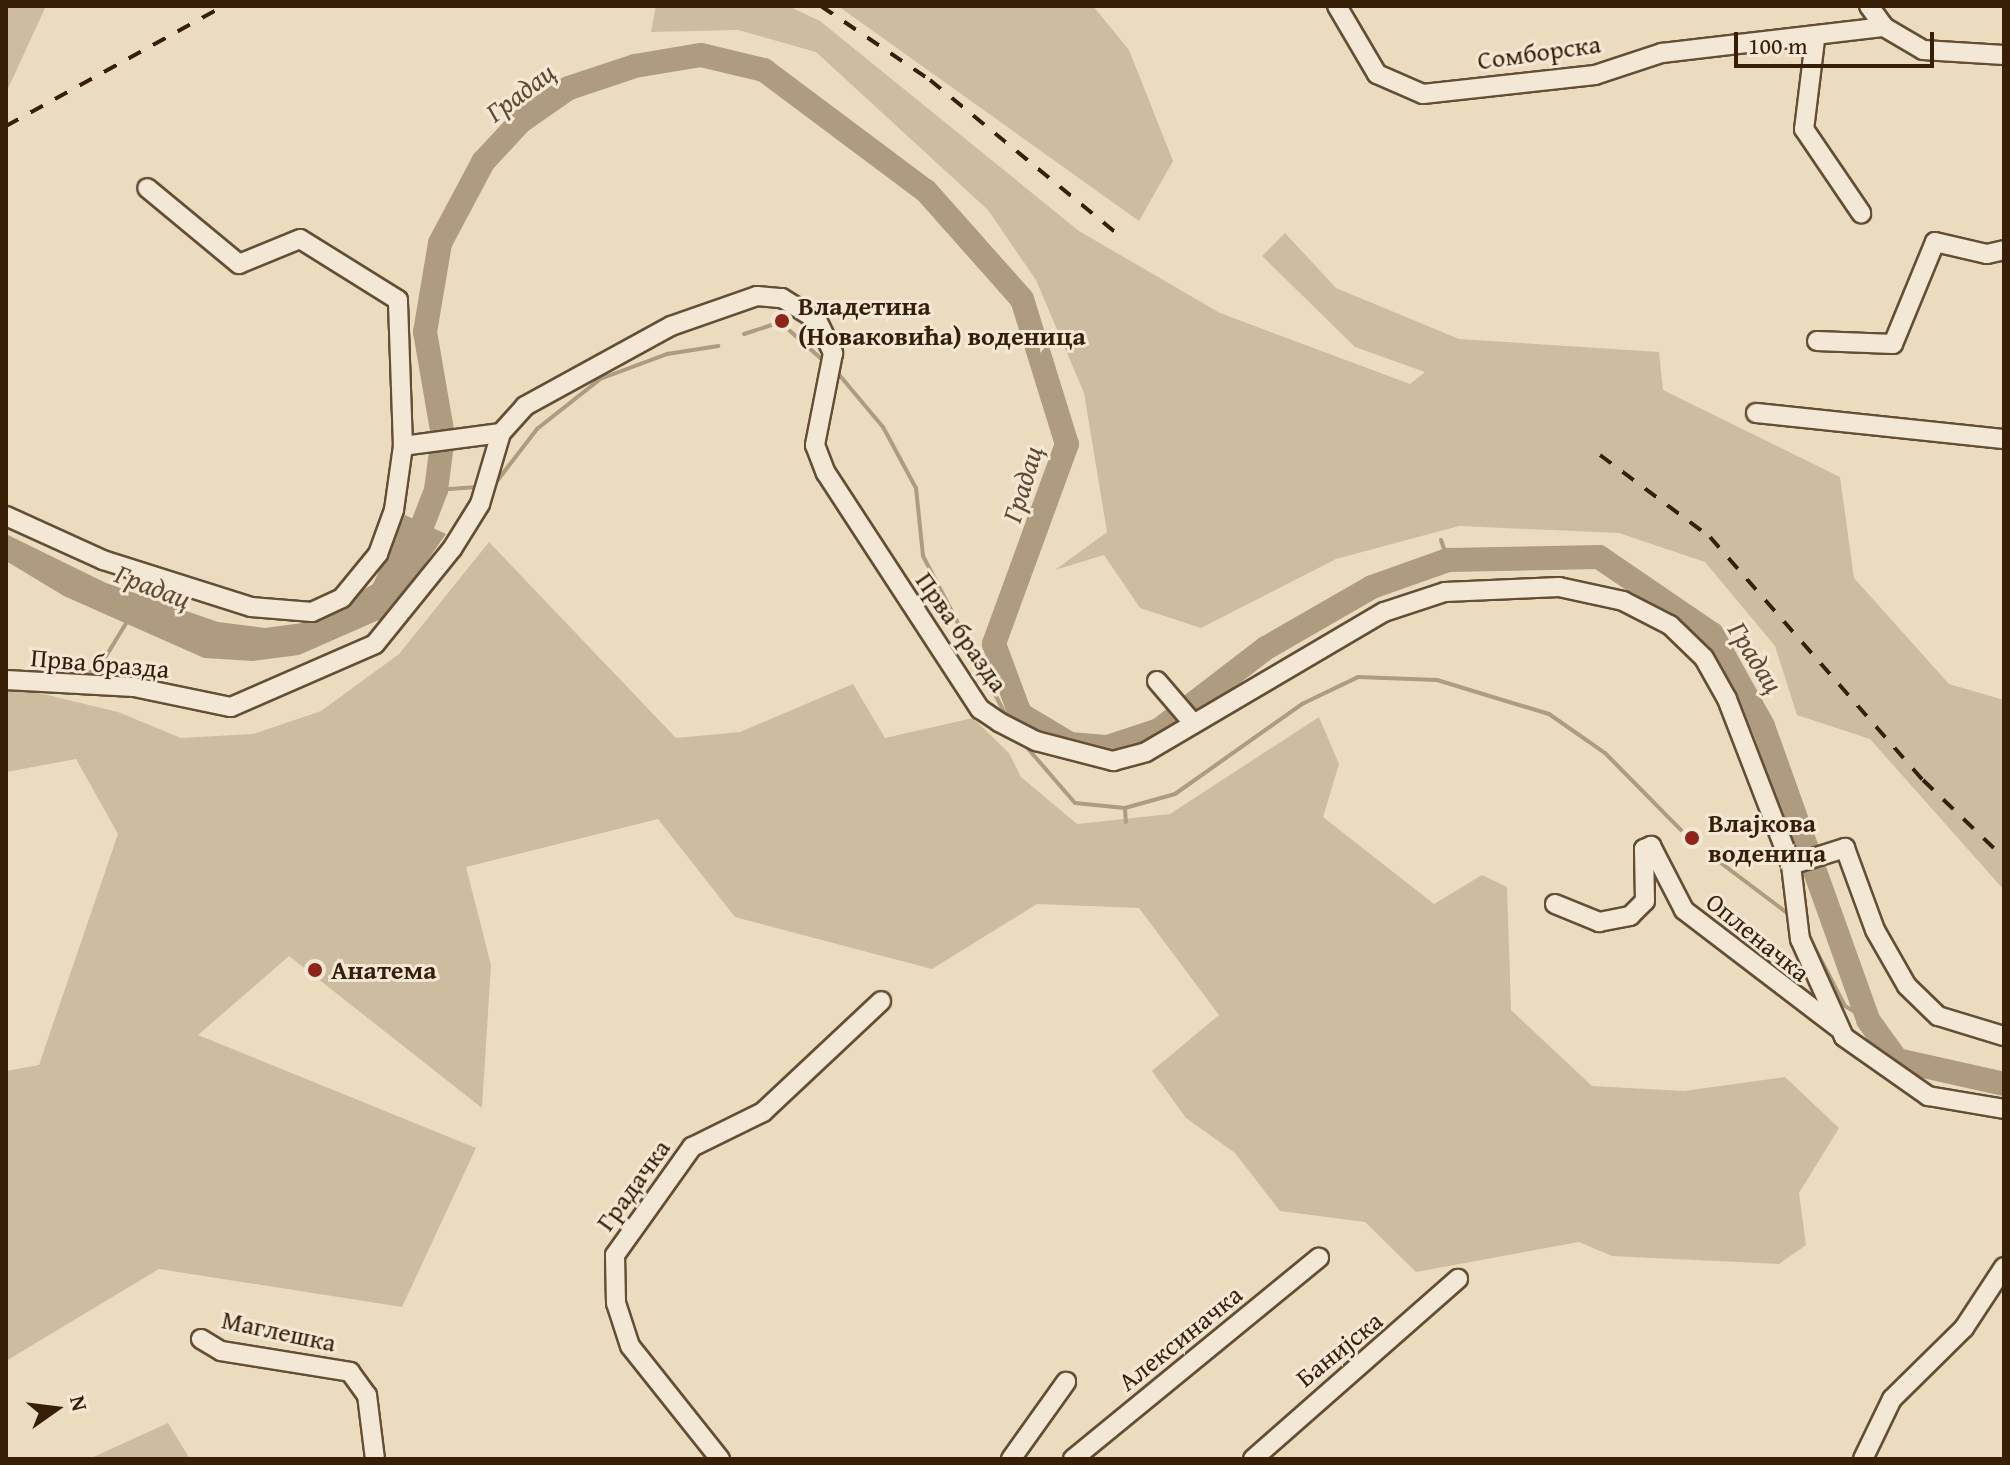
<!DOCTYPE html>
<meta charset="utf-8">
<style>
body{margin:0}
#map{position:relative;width:2010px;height:1465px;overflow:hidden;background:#ecdcbf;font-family:"Gentium Book Plus",serif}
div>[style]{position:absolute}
.green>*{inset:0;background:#cdbca0}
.water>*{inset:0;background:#ae9b80}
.stream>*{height:4px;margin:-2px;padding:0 2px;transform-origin:2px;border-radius:2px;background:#ae9b80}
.river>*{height:24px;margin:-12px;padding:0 12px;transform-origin:12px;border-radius:12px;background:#ae9b80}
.roads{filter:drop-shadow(2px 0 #644e34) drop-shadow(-2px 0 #644e34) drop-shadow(0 2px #644e34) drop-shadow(0 -2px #644e34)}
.minor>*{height:18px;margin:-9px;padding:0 9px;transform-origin:9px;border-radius:9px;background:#f3e8d5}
.rail>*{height:4px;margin-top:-2px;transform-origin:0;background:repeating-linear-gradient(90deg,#371e06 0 14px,transparent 0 28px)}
.dots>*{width:22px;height:22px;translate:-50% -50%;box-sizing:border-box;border:4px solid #f3e8d5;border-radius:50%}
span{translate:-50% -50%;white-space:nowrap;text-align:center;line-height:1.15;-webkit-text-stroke:6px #f3e8d5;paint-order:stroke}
.street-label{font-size:26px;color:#371e06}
.poi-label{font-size:26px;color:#371e06;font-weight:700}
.left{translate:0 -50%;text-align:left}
.water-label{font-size:28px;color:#614a31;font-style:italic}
.frame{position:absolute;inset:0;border:8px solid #371e06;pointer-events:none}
.north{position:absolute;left:16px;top:1369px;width:80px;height:80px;-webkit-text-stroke:6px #f3e8d5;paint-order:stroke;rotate:76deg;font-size:22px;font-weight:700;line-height:32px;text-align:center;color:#371e06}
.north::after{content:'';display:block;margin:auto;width:28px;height:36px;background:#371e06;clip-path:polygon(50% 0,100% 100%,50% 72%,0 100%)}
.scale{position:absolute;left:1734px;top:32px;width:200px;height:36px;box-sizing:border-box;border:4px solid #371e06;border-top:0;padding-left:10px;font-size:24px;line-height:28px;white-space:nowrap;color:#371e06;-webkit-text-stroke:6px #f3e8d5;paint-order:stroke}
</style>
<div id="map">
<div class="green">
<i style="clip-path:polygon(6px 6px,46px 6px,6px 93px)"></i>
<i style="clip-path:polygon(656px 6px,788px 6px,820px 21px,1079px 231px,1220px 313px,1410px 384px,1425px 372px,1355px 347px,1262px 256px,1285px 233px,1336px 288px,1459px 339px,1659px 352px,1663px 390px,1840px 477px,1854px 578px,1949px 684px,2004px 700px,2004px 890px,1870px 739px,1797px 715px,1775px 646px,1705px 562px,1619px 533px,1459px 526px,1336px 559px,1201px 628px,1140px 608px,1104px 555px,1055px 570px,1107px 532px,1084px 393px,1036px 280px,988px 210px,816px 52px,738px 30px,651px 32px)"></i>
<i style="clip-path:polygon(838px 6px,1093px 6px,1129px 50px,1173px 161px,1139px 221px)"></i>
<i style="clip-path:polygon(489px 542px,676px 738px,740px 732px,853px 684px,885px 738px,973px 718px,1009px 753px,1021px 777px,1077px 824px,1170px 814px,1319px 717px,1339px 764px,1323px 817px,1434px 904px,1482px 875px,1507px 887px,1511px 1010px,1592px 1086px,1684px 1091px,1785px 1077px,1839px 1128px,1799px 1193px,1806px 1245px,1779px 1264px,1612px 1256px,1579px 1242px,1416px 1272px,1365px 1222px,1280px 1211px,1235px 1153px,1186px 1118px,1152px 1071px,1219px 1015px,1139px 908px,1037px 904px,932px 969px,735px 917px,658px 819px,466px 867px,491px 965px,482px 1108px,289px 956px,198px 1035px,476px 1148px,402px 1307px,159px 1269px,6px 1361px,6px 1071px,39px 1065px,118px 834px,76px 759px,6px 772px,6px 685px,118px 712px,181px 738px,253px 734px,321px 711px,399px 654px)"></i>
<i style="clip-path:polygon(168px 1423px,190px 1459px,89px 1459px)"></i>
</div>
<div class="water">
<i style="clip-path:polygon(405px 515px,446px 534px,388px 616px,299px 655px,253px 661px,204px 658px,64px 596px,6px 561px,6px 534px,106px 583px,218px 622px,265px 628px,310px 622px,373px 584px)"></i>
</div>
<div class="stream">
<i style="left:744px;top:334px;width:38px;rotate:-18deg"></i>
<i style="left:780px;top:322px;width:62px;rotate:41.7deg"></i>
<i style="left:836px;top:371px;width:73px;rotate:50deg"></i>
<i style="left:883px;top:427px;width:69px;rotate:61.6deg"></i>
<i style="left:916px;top:488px;width:68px;rotate:84.1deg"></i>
<i style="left:923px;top:556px;width:184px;rotate:62.5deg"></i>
<i style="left:494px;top:485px;width:71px;rotate:-52.5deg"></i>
<i style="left:537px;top:429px;width:80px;rotate:-38.4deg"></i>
<i style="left:600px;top:379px;width:72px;rotate:-20.5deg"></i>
<i style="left:667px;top:354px;width:52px;rotate:-8.9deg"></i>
<i style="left:436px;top:490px;width:41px;rotate:-4.2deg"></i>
<i style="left:1441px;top:540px;width:21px;rotate:71deg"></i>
<i style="left:76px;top:673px;width:21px;rotate:-5deg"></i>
<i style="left:97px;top:671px;width:60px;rotate:-58.7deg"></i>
<i style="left:1024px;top:744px;width:78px;rotate:49.2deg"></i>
<i style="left:1075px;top:803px;width:50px;rotate:5.7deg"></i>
<i style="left:1125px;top:808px;width:52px;rotate:-15.6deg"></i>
<i style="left:1175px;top:794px;width:156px;rotate:-35.3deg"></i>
<i style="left:1302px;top:704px;width:62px;rotate:-25.7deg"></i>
<i style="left:1358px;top:677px;width:79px;rotate:2.2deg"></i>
<i style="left:1437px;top:680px;width:117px;rotate:16.9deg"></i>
<i style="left:1549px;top:714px;width:68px;rotate:34.9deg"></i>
<i style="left:1605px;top:753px;width:108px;rotate:45.4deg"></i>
<i style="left:1125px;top:809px;width:13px;rotate:86deg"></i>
<i style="left:1709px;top:854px;width:101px;rotate:37deg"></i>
<i style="left:1807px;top:933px;width:82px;rotate:62.5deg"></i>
<i style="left:1845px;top:1006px;width:27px;rotate:31deg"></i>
</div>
<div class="river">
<i style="left:412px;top:552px;width:66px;rotate:-68.8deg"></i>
<i style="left:436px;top:490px;width:54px;rotate:-82.6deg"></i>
<i style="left:443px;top:436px;width:106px;rotate:-99.8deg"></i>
<i style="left:425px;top:332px;width:90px;rotate:-80.4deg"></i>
<i style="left:440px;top:243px;width:92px;rotate:-62deg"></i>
<i style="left:483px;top:162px;width:54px;rotate:-47.2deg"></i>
<i style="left:520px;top:122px;width:60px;rotate:-34.8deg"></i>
<i style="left:569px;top:88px;width:70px;rotate:-18.4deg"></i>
<i style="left:635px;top:66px;width:67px;rotate:-9.5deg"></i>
<i style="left:701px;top:55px;width:65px;rotate:13.4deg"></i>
<i style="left:764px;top:70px;width:202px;rotate:36.8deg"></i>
<i style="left:926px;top:191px;width:144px;rotate:48.4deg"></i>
<i style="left:1022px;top:299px;width:152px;rotate:72.8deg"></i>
<i style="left:1067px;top:444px;width:213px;rotate:110.1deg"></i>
<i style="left:994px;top:644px;width:75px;rotate:69.6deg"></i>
<i style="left:1020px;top:714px;width:58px;rotate:31deg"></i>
<i style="left:1070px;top:744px;width:38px;rotate:5deg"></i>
<i style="left:1108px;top:747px;width:54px;rotate:-18.4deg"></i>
<i style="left:1159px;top:730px;width:135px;rotate:-37.5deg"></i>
<i style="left:1266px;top:648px;width:122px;rotate:-29.9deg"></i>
<i style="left:1372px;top:587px;width:81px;rotate:-19.6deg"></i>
<i style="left:1448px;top:560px;width:151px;rotate:-1.1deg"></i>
<i style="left:1599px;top:557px;width:137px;rotate:34.3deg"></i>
<i style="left:1712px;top:634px;width:105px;rotate:61deg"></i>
<i style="left:1763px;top:726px;width:312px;rotate:70.3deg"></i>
<i style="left:1868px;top:1020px;width:49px;rotate:54.1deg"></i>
<i style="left:1897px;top:1060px;width:110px;rotate:12.6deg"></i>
</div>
<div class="roads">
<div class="minor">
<i style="left:1337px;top:6px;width:79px;rotate:59.5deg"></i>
<i style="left:1377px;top:74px;width:50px;rotate:23.5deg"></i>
<i style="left:1423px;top:94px;width:173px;rotate:-6.3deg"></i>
<i style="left:1595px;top:75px;width:71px;rotate:-18.2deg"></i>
<i style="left:1662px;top:53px;width:224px;rotate:-6.7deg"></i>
<i style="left:1869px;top:6px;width:26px;rotate:54deg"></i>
<i style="left:1884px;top:27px;width:45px;rotate:30.5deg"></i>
<i style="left:1923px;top:50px;width:81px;rotate:3.5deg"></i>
<i style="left:1815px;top:40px;width:90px;rotate:97deg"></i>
<i style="left:1804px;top:129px;width:102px;rotate:55.8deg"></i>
<i style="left:1817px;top:341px;width:76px;rotate:2.3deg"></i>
<i style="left:1893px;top:344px;width:110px;rotate:-67.6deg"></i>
<i style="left:1935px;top:242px;width:53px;rotate:13deg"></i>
<i style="left:1987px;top:254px;width:17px;rotate:-13deg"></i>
<i style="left:1756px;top:413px;width:249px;rotate:6deg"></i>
<i style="left:403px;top:446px;width:99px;rotate:-7.6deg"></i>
<i style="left:6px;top:516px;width:107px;rotate:24.4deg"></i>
<i style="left:103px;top:560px;width:155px;rotate:17.6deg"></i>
<i style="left:251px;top:607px;width:61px;rotate:4.7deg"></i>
<i style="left:312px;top:612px;width:33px;rotate:-25deg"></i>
<i style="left:342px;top:598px;width:57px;rotate:-50.7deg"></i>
<i style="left:378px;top:554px;width:47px;rotate:-70deg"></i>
<i style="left:394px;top:510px;width:65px;rotate:-82deg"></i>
<i style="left:403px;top:446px;width:146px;rotate:-92deg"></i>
<i style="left:398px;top:300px;width:115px;rotate:-148.1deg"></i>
<i style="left:300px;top:239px;width:66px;rotate:157.7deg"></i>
<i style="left:239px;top:264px;width:119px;rotate:-140.4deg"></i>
<i style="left:6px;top:680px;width:128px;rotate:3.1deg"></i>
<i style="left:134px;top:687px;width:99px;rotate:11.7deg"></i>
<i style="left:231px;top:707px;width:157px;rotate:-23.6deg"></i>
<i style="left:375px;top:644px;width:122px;rotate:-51deg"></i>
<i style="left:452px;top:549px;width:53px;rotate:-58.1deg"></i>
<i style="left:480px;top:504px;width:74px;rotate:-73.5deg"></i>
<i style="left:501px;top:433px;width:36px;rotate:-48deg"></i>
<i style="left:525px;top:406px;width:166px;rotate:-28.7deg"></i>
<i style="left:671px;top:326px;width:91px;rotate:-19.2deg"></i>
<i style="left:757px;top:296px;width:25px;rotate:5deg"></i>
<i style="left:782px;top:298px;width:41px;rotate:32.2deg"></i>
<i style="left:817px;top:320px;width:37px;rotate:64deg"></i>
<i style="left:833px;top:353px;width:94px;rotate:101.1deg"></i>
<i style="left:815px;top:445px;width:30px;rotate:69deg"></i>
<i style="left:826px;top:473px;width:282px;rotate:56.9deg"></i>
<i style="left:980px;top:709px;width:23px;rotate:34deg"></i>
<i style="left:999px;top:722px;width:42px;rotate:27.2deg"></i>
<i style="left:1036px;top:741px;width:80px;rotate:14.6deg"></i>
<i style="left:1113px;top:761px;width:34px;rotate:-15deg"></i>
<i style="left:1146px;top:752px;width:276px;rotate:-30.5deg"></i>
<i style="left:1384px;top:612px;width:64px;rotate:-18.2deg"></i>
<i style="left:1445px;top:592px;width:114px;rotate:-2.5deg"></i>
<i style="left:1559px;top:587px;width:66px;rotate:12.3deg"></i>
<i style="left:1623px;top:601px;width:53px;rotate:27.1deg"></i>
<i style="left:1670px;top:625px;width:47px;rotate:44.1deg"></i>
<i style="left:1704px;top:658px;width:47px;rotate:60.7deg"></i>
<i style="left:1727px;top:699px;width:178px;rotate:68.9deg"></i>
<i style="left:1791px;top:865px;width:75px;rotate:83.1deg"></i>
<i style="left:1800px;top:939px;width:107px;rotate:65.8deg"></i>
<i style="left:1844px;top:1037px;width:103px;rotate:35.1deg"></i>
<i style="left:1928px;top:1096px;width:77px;rotate:9.7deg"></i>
<i style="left:1157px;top:681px;width:55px;rotate:49.4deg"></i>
<i style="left:1791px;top:865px;width:57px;rotate:-17.5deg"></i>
<i style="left:1845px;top:848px;width:87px;rotate:69.9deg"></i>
<i style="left:1875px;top:930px;width:64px;rotate:60.3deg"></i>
<i style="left:1907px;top:986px;width:43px;rotate:44.1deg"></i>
<i style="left:1938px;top:1016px;width:69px;rotate:16.9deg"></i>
<i style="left:1555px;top:904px;width:48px;rotate:22.2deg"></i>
<i style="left:1599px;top:922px;width:32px;rotate:-11deg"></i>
<i style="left:1630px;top:916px;width:21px;rotate:-45deg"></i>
<i style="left:1645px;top:901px;width:52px;rotate:-91.1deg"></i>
<i style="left:1644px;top:849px;width:8px;rotate:-23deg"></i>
<i style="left:1651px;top:846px;width:72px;rotate:62.7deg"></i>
<i style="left:1684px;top:910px;width:193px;rotate:37.4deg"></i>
<i style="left:201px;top:1339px;width:23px;rotate:31deg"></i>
<i style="left:221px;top:1351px;width:131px;rotate:9.2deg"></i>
<i style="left:350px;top:1372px;width:29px;rotate:54deg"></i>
<i style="left:367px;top:1395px;width:64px;rotate:82.9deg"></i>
<i style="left:720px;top:1459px;width:144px;rotate:-128.5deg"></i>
<i style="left:630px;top:1346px;width:45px;rotate:-108deg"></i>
<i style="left:616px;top:1303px;width:48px;rotate:-91.2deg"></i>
<i style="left:615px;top:1255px;width:133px;rotate:-54.5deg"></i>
<i style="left:692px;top:1147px;width:79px;rotate:-26.2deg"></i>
<i style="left:763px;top:1112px;width:162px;rotate:-43.2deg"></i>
<i style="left:1011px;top:1459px;width:95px;rotate:-54.5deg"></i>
<i style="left:1073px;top:1459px;width:318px;rotate:-39.3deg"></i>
<i style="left:1253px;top:1459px;width:273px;rotate:-41.3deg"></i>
<i style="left:1863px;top:1459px;width:67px;rotate:-64.2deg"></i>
<i style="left:1892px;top:1399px;width:101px;rotate:-44.6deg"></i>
<i style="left:1964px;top:1328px;width:73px;rotate:-56.7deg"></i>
</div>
</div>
<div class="rail">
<i style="left:821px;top:6px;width:132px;rotate:34.2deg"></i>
<i style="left:930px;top:80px;width:239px;rotate:39.4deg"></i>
<i style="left:6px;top:126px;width:248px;rotate:-28.9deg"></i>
<i style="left:1600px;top:455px;width:137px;rotate:36.7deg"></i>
<i style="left:1710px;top:537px;width:323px;rotate:48.8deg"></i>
<i style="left:1923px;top:780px;width:112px;rotate:43.9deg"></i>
</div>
<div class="dots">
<i style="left:782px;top:321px;background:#8f2418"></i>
<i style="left:1692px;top:838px;background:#8f2418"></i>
<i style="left:315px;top:970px;background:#8f2418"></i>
</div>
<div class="street-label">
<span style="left:1539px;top:52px;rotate:-8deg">Сомборска</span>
<span style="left:962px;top:632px;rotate:55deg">Прва бразда</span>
<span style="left:100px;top:663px;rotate:5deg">Прва бразда</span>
<span style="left:1758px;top:937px;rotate:39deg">Опленачка</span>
<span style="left:633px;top:1185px;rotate:-54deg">Градачка</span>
<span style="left:279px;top:1331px;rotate:12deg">Маглешка</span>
<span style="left:1180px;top:1338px;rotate:-39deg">Алексиначка</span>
<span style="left:1339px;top:1349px;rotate:-39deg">Банијска</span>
</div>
<div class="poi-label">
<span class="left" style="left:798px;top:321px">Владетина<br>(Новаковића) воденица</span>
<span class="left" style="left:1708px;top:838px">Влајкова<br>воденица</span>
<span class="left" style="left:331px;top:970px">Анатема</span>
</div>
<div class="water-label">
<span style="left:520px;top:92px;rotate:-37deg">Градац</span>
<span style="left:1022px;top:484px;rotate:-73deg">Градац</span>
<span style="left:153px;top:586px;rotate:21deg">Градац</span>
<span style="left:1756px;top:657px;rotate:58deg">Градац</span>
</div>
<div class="frame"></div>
<div class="north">N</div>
<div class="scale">100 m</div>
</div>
